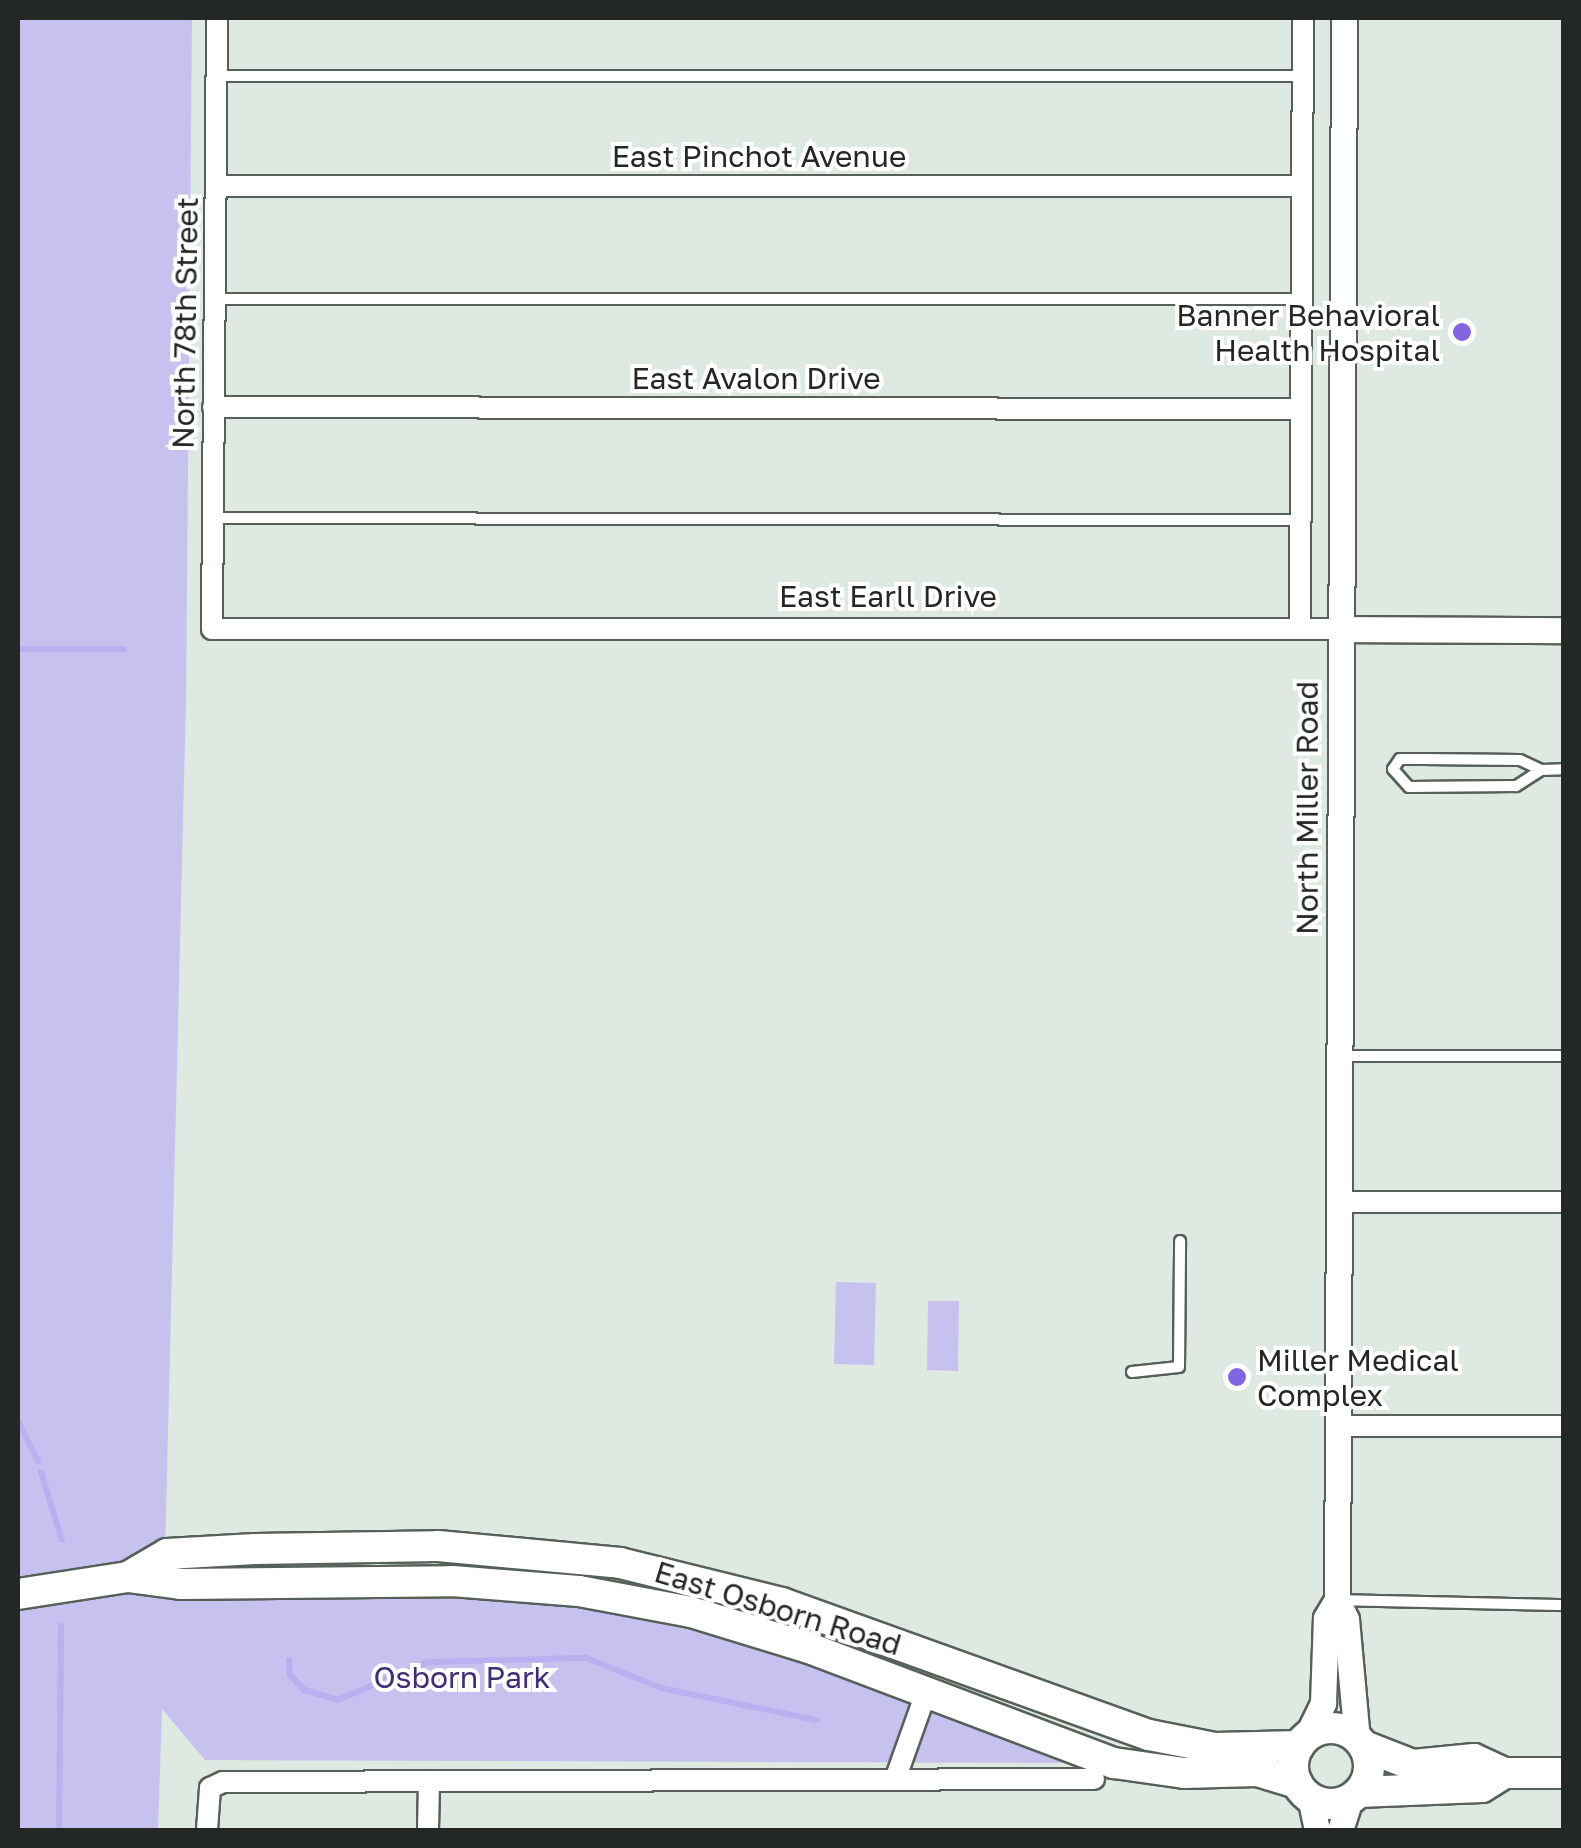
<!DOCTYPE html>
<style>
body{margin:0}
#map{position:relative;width:1581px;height:1848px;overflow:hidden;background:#dde9e1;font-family:"Golos Text",sans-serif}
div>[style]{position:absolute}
.green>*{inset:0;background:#c7c1ef}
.stream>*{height:6px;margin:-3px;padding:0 3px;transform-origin:3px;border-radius:3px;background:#b9b0f0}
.roads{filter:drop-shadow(2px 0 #566059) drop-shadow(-2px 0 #566059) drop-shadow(0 2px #566059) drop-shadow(0 -2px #566059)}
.service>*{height:10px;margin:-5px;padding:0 5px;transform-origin:5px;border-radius:5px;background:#fff}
.minor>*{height:20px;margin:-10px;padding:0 10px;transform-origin:10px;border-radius:10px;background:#fff}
.tertiary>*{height:25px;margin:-12.5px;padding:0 12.5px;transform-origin:12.5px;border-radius:12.5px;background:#fff}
.secondary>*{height:30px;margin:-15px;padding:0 15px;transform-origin:15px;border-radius:15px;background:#fff}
.secondary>.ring{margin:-15px;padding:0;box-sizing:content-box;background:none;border:30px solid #fff;border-radius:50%}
.dots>*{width:28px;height:28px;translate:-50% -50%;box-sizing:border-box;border:5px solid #fff;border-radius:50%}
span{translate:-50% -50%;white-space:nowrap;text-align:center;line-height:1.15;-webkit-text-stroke:8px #fff;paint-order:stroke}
.street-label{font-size:30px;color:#242825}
.poi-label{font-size:30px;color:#242825}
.right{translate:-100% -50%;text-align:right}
.left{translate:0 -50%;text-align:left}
.park-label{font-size:30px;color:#402d77}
.frame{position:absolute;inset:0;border:20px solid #242825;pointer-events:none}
</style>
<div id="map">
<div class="green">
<i style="clip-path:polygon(18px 18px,192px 18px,186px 700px,164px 1595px,467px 1594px,656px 1619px,850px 1677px,1081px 1763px,205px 1760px,162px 1709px,158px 1830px,18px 1830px)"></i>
<i style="clip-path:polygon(836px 1282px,876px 1283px,874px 1365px,834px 1364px)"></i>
<i style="clip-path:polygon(928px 1301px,959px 1301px,958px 1371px,927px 1370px)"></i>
</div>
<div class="stream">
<i style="left:18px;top:649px;width:106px"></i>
<i style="left:18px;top:1421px;width:45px;rotate:63.4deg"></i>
<i style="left:41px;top:1472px;width:71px;rotate:72.8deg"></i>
<i style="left:289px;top:1660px;width:15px;rotate:86deg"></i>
<i style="left:290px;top:1675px;width:21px;rotate:47deg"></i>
<i style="left:304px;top:1690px;width:35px;rotate:16deg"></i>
<i style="left:338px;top:1700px;width:98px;rotate:-22.9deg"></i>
<i style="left:428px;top:1662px;width:158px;rotate:-1.5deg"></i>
<i style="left:586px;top:1658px;width:81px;rotate:21.8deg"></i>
<i style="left:661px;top:1688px;width:159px;rotate:11.6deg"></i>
<i style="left:59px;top:1830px;width:204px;rotate:-89.4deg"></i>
</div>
<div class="roads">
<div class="service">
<i style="left:217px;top:76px;width:1085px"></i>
<i style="left:215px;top:299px;width:1085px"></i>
<i style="left:213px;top:518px;width:1086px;rotate:0.11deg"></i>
<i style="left:1541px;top:770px;width:30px;rotate:147deg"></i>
<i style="left:1516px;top:786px;width:107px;rotate:179.5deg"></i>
<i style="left:1409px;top:787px;width:24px;rotate:-132deg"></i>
<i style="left:1393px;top:769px;width:12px;rotate:-55deg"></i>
<i style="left:1400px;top:759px;width:22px"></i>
<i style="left:1422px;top:759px;width:98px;rotate:0.6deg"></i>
<i style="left:1520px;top:760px;width:23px;rotate:25deg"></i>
<i style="left:1541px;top:770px;width:23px;rotate:-2deg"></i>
<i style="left:1340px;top:1056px;width:224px"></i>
<i style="left:1132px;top:1372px;width:47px;rotate:-6.1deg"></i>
<i style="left:1179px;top:1367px;width:126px;rotate:-89.5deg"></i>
<i style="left:1340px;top:1600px;width:224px;rotate:1.3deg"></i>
</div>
<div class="minor">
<i style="left:217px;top:18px;width:611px;rotate:90.47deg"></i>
<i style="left:212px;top:629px;width:1128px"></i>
<i style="left:216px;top:186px;width:1085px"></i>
<i style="left:213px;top:407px;width:1086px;rotate:0.11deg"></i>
<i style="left:1300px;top:628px;width:610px;rotate:-89.72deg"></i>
<i style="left:1338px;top:1202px;width:226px"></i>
<i style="left:1337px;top:1426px;width:227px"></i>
<i style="left:896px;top:1777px;width:92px;rotate:-70.4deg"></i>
<i style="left:207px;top:1830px;width:42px;rotate:-85.9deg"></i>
<i style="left:210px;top:1788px;width:14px;rotate:-25deg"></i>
<i style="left:223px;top:1782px;width:871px;rotate:-0.2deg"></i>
<i style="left:428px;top:1830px;width:49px;rotate:-88.8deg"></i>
</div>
<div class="tertiary">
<i style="left:1344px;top:18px;width:1582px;rotate:90.25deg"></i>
<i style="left:1337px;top:1600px;width:21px;rotate:65deg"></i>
<i style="left:1346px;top:1619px;width:121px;rotate:84.8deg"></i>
<i style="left:1340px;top:629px;width:224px;rotate:0.3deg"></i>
<i style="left:1307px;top:1736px;width:37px;rotate:-64deg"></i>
<i style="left:1323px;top:1703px;width:85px;rotate:-88deg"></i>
<i style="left:1326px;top:1618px;width:21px;rotate:-59deg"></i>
<i style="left:1310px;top:1797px;width:34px;rotate:78deg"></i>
<i style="left:1340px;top:1830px;width:33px;rotate:-72deg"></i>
</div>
<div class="secondary">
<i style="left:128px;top:1577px;width:45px;rotate:-30.5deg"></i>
<i style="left:167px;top:1554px;width:88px;rotate:-3.3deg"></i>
<i style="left:255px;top:1549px;width:183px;rotate:-0.9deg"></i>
<i style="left:438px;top:1546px;width:183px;rotate:5.3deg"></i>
<i style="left:620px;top:1563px;width:167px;rotate:13.9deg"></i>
<i style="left:782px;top:1603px;width:390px;rotate:19.8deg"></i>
<i style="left:1149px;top:1735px;width:67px;rotate:11.1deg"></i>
<i style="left:1215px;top:1748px;width:84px;rotate:-1.4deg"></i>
<i style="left:18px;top:1594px;width:111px;rotate:-8.8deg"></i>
<i style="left:128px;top:1577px;width:53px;rotate:7.5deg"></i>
<i style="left:181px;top:1584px;width:271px;rotate:-0.6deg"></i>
<i style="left:452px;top:1581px;width:127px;rotate:4.5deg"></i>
<i style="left:579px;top:1591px;width:114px;rotate:10.6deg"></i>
<i style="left:691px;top:1612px;width:123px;rotate:17deg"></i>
<i style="left:809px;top:1648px;width:326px;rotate:20.7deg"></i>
<i style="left:1114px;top:1763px;width:71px;rotate:8.1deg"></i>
<i style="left:1184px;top:1773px;width:73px;rotate:-1.6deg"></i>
<i style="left:1257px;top:1771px;width:42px;rotate:16.7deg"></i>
<i class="ring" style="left:1293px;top:1728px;width:46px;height:46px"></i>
<i style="left:1364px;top:1746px;width:53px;rotate:21.2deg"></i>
<i style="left:1413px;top:1765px;width:61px;rotate:-5.6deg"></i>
<i style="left:1474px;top:1759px;width:33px;rotate:25deg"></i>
<i style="left:1504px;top:1773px;width:60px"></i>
<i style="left:1359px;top:1792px;width:123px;rotate:-2.3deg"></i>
<i style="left:1482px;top:1787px;width:26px;rotate:-32deg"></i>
</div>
</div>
<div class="dots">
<i style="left:1462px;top:332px;background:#8265e0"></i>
<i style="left:1237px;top:1377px;background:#8265e0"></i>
</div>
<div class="street-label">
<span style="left:759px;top:156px">East Pinchot Avenue</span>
<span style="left:185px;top:323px;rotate:-89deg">North 78th Street</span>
<span style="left:756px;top:378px">East Avalon Drive</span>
<span style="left:888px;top:596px">East Earll Drive</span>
<span style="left:1307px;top:808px;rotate:-90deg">North Miller Road</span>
<span style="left:778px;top:1608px;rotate:17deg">East Osborn Road</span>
</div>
<div class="poi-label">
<span class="right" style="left:1440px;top:332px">Banner Behavioral<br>Health Hospital</span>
<span class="left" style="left:1257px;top:1377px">Miller Medical<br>Complex</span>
</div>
<div class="park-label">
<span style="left:462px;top:1677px">Osborn Park</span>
</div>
<div class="frame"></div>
</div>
